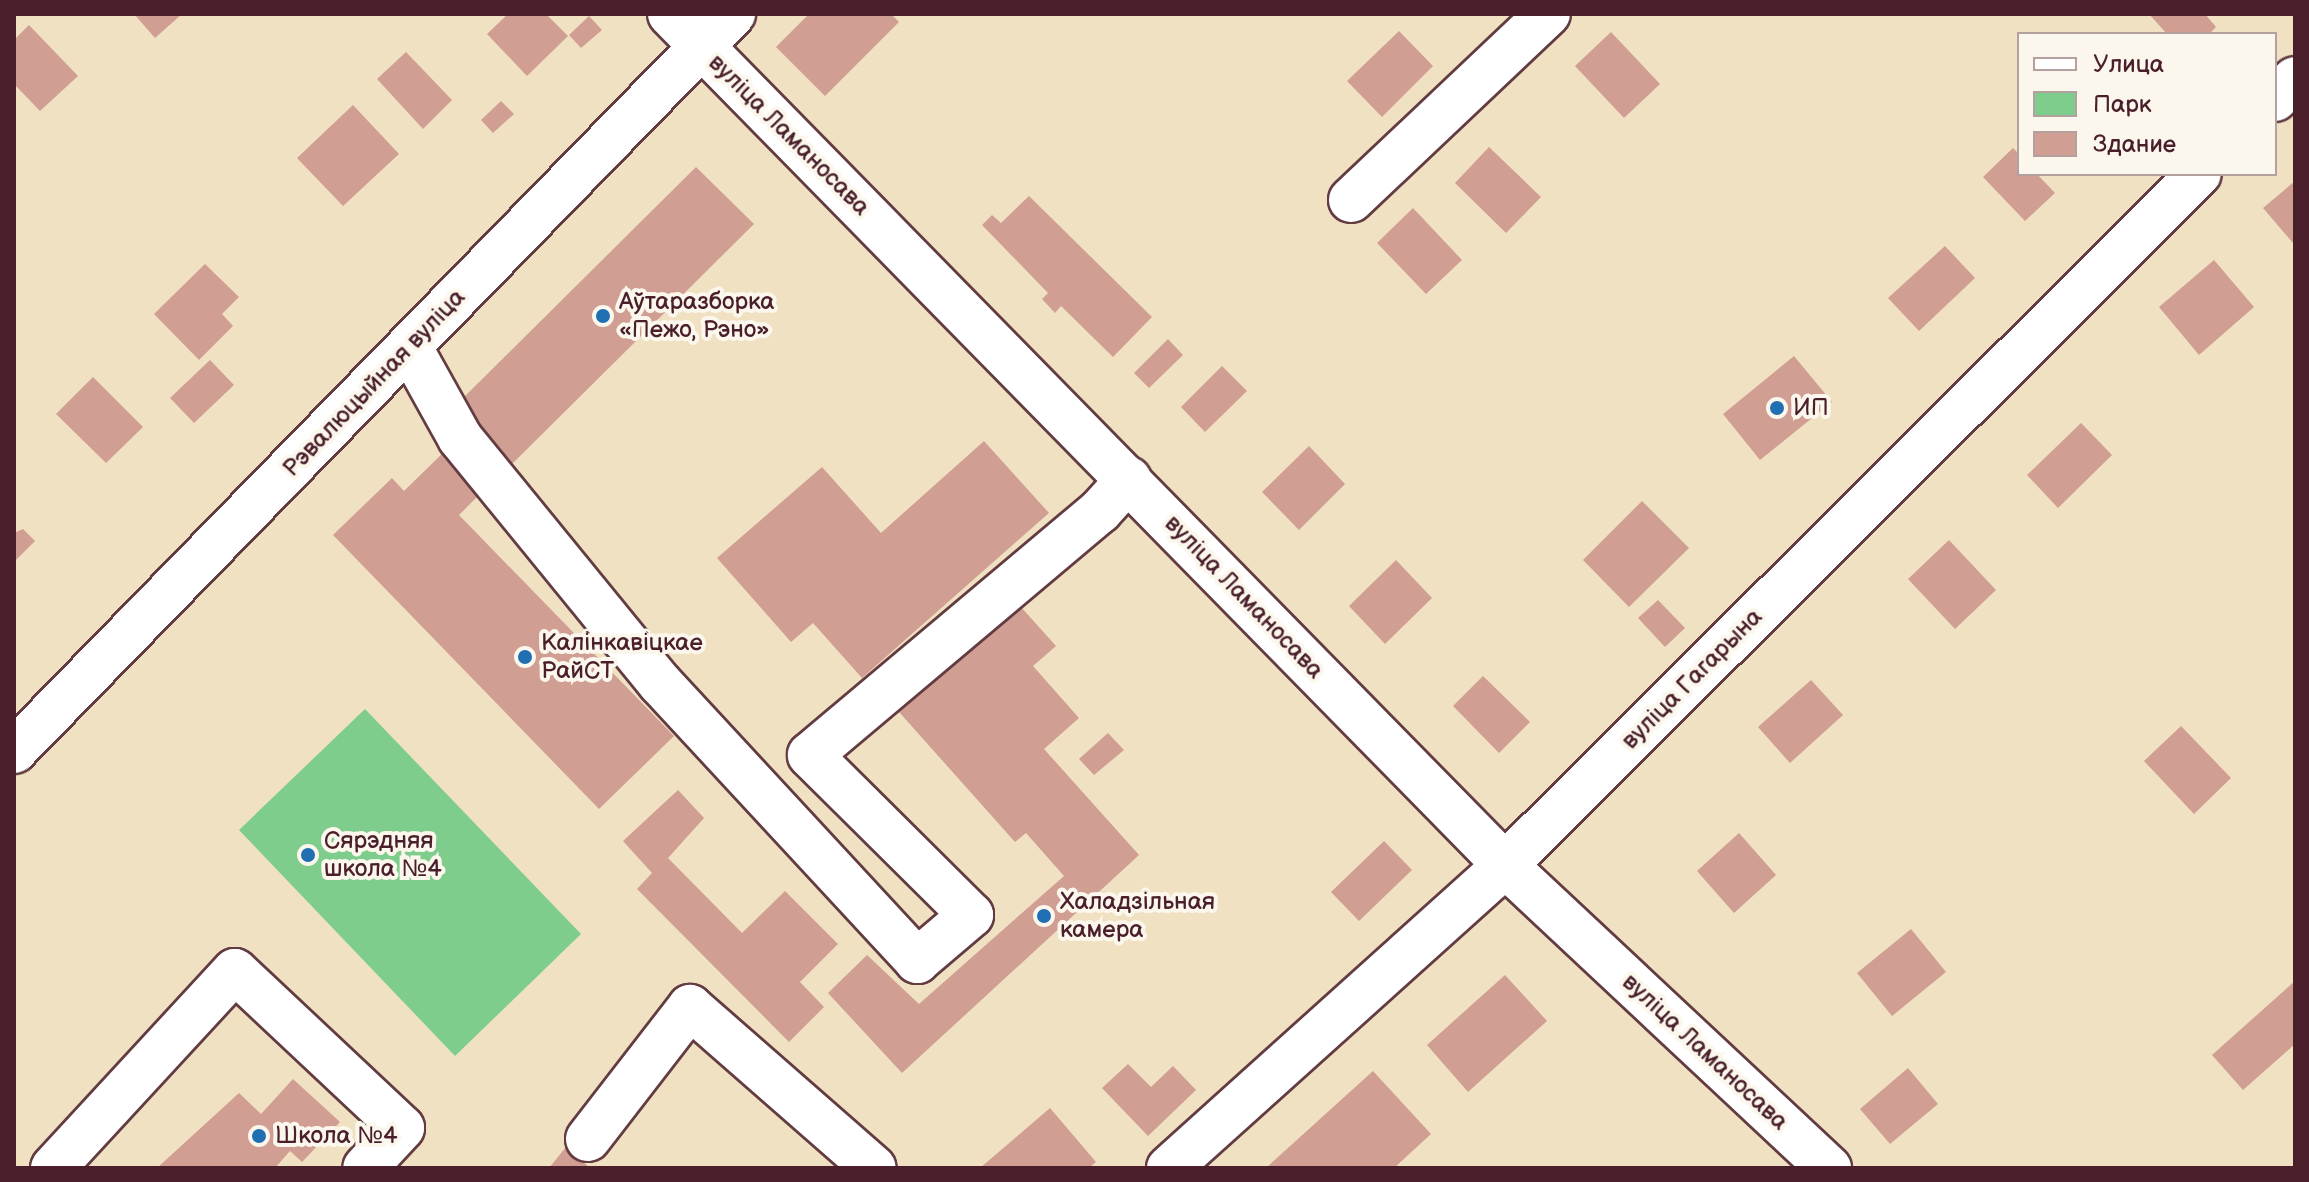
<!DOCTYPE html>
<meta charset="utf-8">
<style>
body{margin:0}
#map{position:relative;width:2309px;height:1182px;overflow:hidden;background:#f1e1c3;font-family:"Balsamiq Sans",sans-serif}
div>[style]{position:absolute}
.green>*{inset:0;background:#7fcd8d}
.building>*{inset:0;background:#d09e92}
.roads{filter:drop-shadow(2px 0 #633c42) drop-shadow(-2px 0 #633c42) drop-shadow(0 2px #633c42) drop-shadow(0 -2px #633c42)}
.minor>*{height:44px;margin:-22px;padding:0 22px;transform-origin:22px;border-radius:22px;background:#fff}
.dots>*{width:22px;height:22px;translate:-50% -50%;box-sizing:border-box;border:4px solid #fbf7ec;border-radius:50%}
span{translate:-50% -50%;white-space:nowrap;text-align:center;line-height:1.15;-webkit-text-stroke:8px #fbf7ec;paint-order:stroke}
.street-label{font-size:24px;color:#4a1f2b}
.poi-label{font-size:24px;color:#4a1f2b}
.left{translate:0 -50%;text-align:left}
.frame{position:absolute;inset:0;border:16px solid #4a1f2b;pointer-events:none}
.legend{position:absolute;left:2017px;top:32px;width:260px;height:144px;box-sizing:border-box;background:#fbf7ec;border:2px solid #b4a19f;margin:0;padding:10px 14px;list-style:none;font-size:24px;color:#4a1f2b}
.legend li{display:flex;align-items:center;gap:16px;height:40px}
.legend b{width:40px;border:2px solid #b4a19f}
</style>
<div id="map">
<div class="green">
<i style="clip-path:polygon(365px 709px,581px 934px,455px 1056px,239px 830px)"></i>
</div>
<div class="building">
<i style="clip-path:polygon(134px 14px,182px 14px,155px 38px)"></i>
<i style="clip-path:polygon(508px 14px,546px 14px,568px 36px,527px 76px,487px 34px)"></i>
<i style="clip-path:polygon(809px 14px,891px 14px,899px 22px,825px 96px,776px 47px)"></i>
<i style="clip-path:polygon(2149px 14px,2205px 14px,2216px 27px,2209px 34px,2167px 34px)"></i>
<i style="clip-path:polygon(589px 16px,602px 30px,581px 48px,569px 35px)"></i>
<i style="clip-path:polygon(29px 25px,78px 76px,40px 111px,14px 84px,14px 40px)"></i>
<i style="clip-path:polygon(1399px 31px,1433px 66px,1382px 117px,1347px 81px)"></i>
<i style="clip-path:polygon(1611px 32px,1660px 84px,1624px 118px,1575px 66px)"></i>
<i style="clip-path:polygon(406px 52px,452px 100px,423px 129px,377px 79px)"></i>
<i style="clip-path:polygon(501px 101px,514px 114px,493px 133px,481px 120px)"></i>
<i style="clip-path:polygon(353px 105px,399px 154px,343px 206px,297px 158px)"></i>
<i style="clip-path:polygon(1489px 147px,1541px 197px,1506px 233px,1455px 183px)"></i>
<i style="clip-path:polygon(2013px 148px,2019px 154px,2019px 174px,2037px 174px,2055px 193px,2025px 221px,1983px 177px)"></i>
<i style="clip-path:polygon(696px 167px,754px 224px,510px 466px,453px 408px)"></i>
<i style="clip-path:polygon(2295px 181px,2295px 241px,2293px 243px,2263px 208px)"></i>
<i style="clip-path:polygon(1029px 196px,1152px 317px,1113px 357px,1061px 306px,1055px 313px,1042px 299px,1048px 293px,982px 225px,992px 215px,1001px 223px)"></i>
<i style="clip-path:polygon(1413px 208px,1462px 260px,1426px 294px,1377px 243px)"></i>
<i style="clip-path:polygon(1945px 246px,1975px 278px,1919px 331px,1888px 298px)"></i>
<i style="clip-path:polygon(2214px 260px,2254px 307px,2199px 355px,2159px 307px)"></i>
<i style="clip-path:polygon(205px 264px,239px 297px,222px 314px,233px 326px,199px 360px,154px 314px)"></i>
<i style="clip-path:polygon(1168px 339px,1183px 355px,1149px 388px,1134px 373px)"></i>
<i style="clip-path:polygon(1794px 356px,1832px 402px,1760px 460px,1723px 414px)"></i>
<i style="clip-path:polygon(210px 360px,234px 385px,194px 423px,170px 398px)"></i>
<i style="clip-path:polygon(1222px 366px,1247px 391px,1205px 432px,1181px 407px)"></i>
<i style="clip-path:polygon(93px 377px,143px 427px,106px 463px,56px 414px)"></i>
<i style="clip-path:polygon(2081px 423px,2112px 455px,2058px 508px,2027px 475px)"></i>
<i style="clip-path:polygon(984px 441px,1049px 513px,862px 678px,813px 623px,791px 642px,717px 558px,822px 467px,881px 533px)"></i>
<i style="clip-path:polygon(1309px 446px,1345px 484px,1299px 530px,1262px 492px)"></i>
<i style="clip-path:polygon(449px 447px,487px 487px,459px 515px,674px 736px,599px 809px,333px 535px,392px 478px,404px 491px)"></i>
<i style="clip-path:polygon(1642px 501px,1689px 548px,1629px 607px,1583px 560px)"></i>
<i style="clip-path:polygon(23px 529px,35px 541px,14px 562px,14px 533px)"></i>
<i style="clip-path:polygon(1949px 540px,1996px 590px,1955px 629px,1908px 579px)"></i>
<i style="clip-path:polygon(1396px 560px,1432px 598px,1385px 644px,1349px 606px)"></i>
<i style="clip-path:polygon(1011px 596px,1056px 646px,1033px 666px,1079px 718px,1044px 749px,1139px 855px,902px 1073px,828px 993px,867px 955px,919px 1004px,1064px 876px,1026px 833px,1015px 842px,891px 703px)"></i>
<i style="clip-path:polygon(1658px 600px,1685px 628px,1665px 647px,1638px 618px)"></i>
<i style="clip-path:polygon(1483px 676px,1530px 722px,1499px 753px,1453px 706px)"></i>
<i style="clip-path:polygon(1811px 680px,1843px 715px,1790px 763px,1758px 727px)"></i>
<i style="clip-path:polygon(2181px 726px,2231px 778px,2194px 814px,2144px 761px)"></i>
<i style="clip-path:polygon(1108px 733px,1124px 750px,1094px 775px,1079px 759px)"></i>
<i style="clip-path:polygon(678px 790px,704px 818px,668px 858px,742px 933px,785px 891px,838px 944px,800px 982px,824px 1007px,789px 1042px,637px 889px,652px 873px,623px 841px)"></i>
<i style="clip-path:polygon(1739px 833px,1776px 875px,1734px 913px,1697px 871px)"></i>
<i style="clip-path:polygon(1384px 841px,1412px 870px,1359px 921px,1331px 892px)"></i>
<i style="clip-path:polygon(1911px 929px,1946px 972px,1892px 1016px,1857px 973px)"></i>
<i style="clip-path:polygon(1505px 975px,1547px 1021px,1468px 1092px,1427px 1045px)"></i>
<i style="clip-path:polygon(2295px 981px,2295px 1044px,2243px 1090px,2212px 1055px)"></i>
<i style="clip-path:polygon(1128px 1064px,1151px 1087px,1173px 1066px,1196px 1090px,1148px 1136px,1102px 1088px)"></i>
<i style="clip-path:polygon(1908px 1068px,1938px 1104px,1890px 1144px,1860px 1109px)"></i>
<i style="clip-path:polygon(1373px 1071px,1431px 1134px,1394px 1168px,1266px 1168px)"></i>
<i style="clip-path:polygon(293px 1079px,340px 1122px,302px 1162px,290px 1151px,275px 1168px,157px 1168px,239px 1093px,261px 1114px)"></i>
<i style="clip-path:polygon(1050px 1108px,1096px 1162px,1089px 1168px,980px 1168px)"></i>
<i style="clip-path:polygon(566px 1147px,590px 1168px,549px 1168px)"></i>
</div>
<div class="roads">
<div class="minor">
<i style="left:670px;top:14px;width:1192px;rotate:45.54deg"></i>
<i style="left:1505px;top:865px;width:444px;rotate:43.1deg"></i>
<i style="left:2275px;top:99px;width:28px;rotate:-45deg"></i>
<i style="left:1351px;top:200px;width:271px;rotate:-43.4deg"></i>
<i style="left:410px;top:348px;width:103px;rotate:60.9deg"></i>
<i style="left:460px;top:438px;width:316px;rotate:50.8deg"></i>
<i style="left:660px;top:683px;width:379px;rotate:47.2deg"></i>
<i style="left:917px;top:961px;width:71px;rotate:-40.4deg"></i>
<i style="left:971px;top:915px;width:227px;rotate:-135.2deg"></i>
<i style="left:810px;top:755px;width:379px;rotate:-40.1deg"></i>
<i style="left:1100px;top:511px;width:43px;rotate:-47.8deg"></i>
<i style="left:14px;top:751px;width:1030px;rotate:-45.71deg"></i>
<i style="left:588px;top:1139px;width:167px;rotate:-52.3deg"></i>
<i style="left:690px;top:1007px;width:244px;rotate:41.2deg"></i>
<i style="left:53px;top:1168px;width:268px;rotate:-47.3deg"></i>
<i style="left:235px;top:971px;width:229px;rotate:43.2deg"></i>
<i style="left:402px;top:1128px;width:54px;rotate:132.8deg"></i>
<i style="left:1169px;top:1168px;width:452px;rotate:-42deg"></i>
<i style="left:1505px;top:865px;width:979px;rotate:-44.88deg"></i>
</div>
</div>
<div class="dots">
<i style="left:603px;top:316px;background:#1f6fb2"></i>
<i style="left:1777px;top:408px;background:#1f6fb2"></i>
<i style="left:525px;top:657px;background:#1f6fb2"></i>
<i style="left:308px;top:855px;background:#1f6fb2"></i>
<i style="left:1044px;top:916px;background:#1f6fb2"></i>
<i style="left:259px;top:1136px;background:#1f6fb2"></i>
</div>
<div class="street-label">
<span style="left:789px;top:135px;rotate:45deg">вуліца Ламаносава</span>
<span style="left:374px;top:383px;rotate:-46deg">Рэвалюцыйная вуліца</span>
<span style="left:1244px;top:597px;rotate:46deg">вуліца Ламаносава</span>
<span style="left:1692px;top:679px;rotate:-45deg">вуліца Гагарына</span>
<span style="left:1705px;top:1052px;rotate:43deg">вуліца Ламаносава</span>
</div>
<div class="poi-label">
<span class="left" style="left:619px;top:316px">Аўтаразборка<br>«Пежо, Рэно»</span>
<span class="left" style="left:1793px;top:408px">ИП</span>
<span class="left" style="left:541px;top:657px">Калінкавіцкае<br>РайСТ</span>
<span class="left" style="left:324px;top:855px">Сярэдняя<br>школа №4</span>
<span class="left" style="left:1060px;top:916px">Халадзільная<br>камера</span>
<span class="left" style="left:275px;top:1136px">Школа №4</span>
</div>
<div class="frame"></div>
<ul class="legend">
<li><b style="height:10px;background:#fff"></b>Улица</li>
<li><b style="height:22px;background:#7fcd8d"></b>Парк</li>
<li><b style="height:22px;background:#d09e92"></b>Здание</li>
</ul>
</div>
